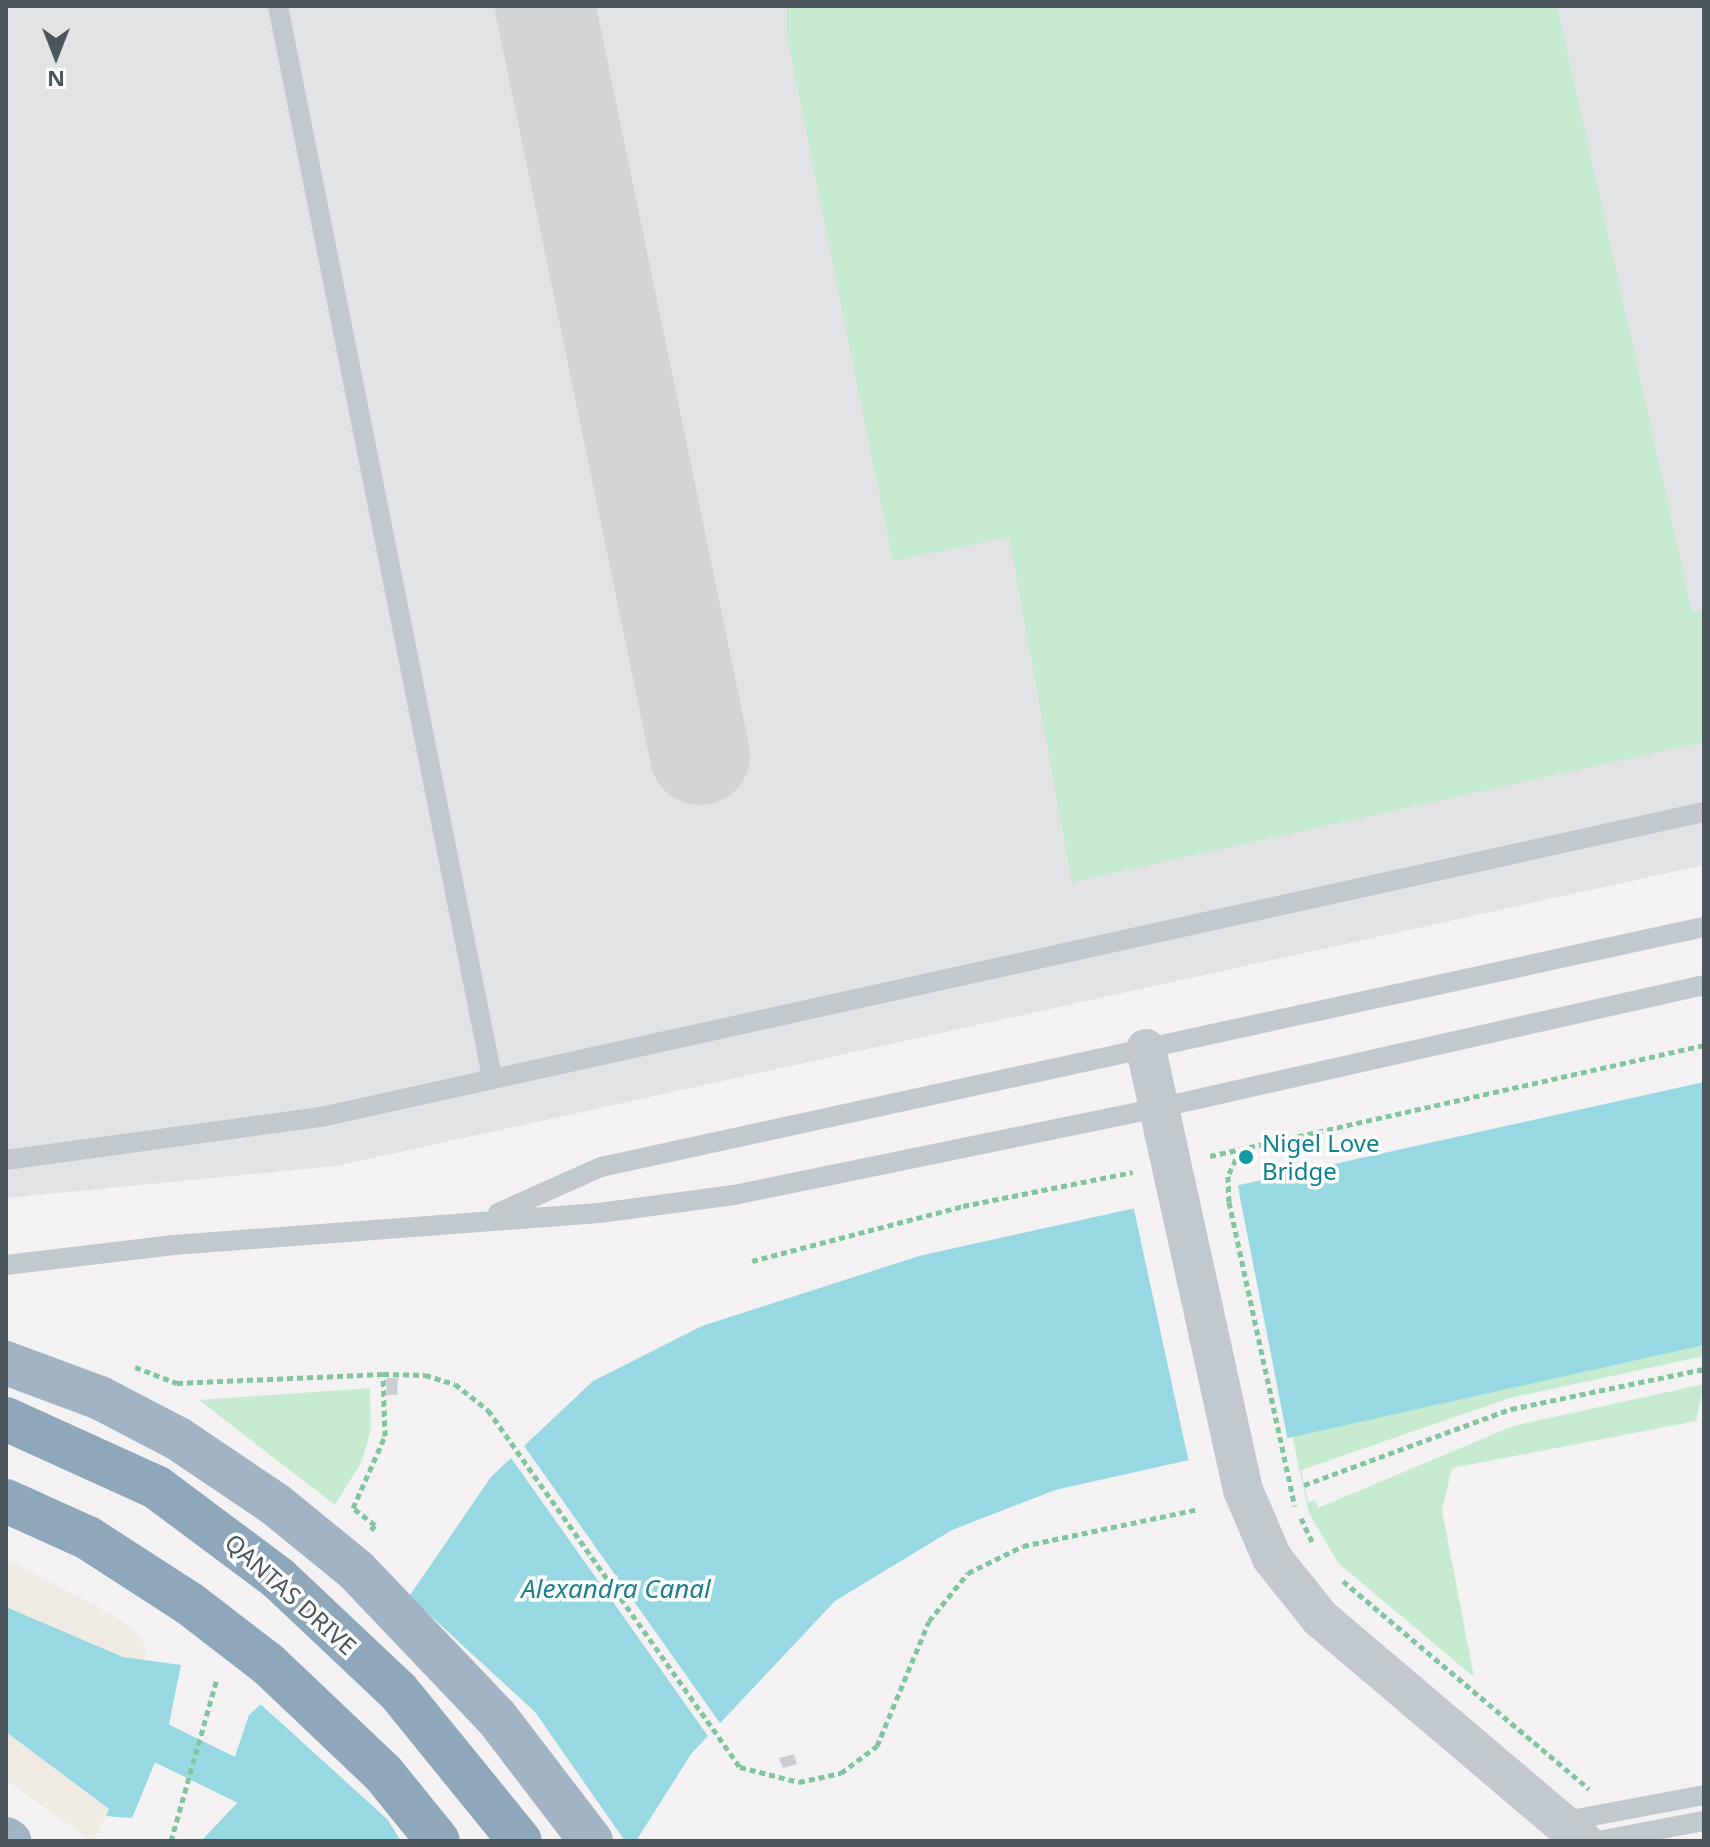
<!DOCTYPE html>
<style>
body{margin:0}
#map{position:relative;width:1710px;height:1847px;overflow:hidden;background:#f3f1f2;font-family:"Noto Sans",sans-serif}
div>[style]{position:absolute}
.airport>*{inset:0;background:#e1e3e5}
.green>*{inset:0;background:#c6ebd1}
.sand>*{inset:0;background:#efeae2}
.water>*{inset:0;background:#98d8e3}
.pier>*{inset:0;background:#f3f1f2}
.canal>*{height:40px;margin:-20px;padding:0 20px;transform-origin:20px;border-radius:20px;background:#98d8e3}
.taxiway>*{height:100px;margin:-50px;padding:0 50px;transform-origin:50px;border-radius:50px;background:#d4d4d6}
.building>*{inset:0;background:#ccced2}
.path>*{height:5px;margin-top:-2.5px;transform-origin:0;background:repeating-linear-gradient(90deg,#82c59f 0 6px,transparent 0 10px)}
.service>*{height:20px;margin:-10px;padding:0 10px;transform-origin:10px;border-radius:10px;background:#c1c9ce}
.minor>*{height:40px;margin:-20px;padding:0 20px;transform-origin:20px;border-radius:20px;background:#c1c9ce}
.trunk>*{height:44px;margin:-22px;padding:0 22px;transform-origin:22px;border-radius:22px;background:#a2b4c3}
.motorway>*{height:44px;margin:-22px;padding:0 22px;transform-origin:22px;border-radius:22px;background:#8fa7ba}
.dots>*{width:22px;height:22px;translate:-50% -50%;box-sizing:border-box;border:4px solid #fff;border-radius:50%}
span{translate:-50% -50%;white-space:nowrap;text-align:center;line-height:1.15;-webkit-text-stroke:7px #fff;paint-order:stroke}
.culture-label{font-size:24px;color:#0d838f}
.left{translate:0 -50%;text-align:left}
.street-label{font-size:24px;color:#4b565d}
.water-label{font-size:26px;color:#1d7f8f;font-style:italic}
.frame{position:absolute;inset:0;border:8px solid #4b565d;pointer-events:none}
.north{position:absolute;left:16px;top:16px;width:80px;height:80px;-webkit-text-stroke:6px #fff;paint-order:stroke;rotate:180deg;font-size:22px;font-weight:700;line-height:32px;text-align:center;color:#4b565d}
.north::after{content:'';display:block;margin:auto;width:28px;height:36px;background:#4b565d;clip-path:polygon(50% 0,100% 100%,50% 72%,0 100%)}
</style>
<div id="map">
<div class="airport">
<i style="clip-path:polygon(6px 6px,1704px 6px,1704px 865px,336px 1166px,6px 1198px)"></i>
</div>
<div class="green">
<i style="clip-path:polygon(787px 6px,1557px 6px,1692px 612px,1704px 610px,1704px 742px,1072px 882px,1009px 537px,893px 561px,787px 37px)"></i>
<i style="clip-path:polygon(1704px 1342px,1704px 1356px,1510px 1398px,1301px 1470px,1308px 1502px,1315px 1500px,1318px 1508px,1513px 1426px,1704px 1384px,1696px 1421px,1452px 1468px,1442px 1510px,1474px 1677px,1338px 1563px,1309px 1513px,1291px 1431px)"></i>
<i style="clip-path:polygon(370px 1388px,371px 1429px,362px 1461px,335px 1505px,199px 1400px)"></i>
</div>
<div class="sand">
<i style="clip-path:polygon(6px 1559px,115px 1616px,140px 1635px,147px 1656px,138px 1662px,123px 1657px,6px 1607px)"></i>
<i style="clip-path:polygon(6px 1732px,109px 1810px,92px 1841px,6px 1780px)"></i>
</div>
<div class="water">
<i style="clip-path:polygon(1704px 1082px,1704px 1345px,1055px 1490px,952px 1530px,835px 1601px,691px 1754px,636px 1841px,201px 1841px,241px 1799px,230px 1771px,249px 1715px,301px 1667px,338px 1657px,397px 1614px,491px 1477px,593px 1381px,702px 1326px,919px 1256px)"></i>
<i style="clip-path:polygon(6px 1607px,123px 1657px,181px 1665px,167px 1733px,132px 1818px,106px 1816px,109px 1809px,6px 1732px)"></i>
</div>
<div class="pier">
<i style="clip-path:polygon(1237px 1182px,1288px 1441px,1189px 1463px,1133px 1205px)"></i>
<i style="clip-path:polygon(522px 1443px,722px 1726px,710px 1739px,509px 1455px)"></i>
<i style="clip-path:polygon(406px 1593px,535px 1712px,625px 1841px,401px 1841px,387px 1819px,257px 1701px,299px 1663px,336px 1654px,394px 1611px)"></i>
</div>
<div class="canal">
<i style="left:114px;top:1720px;width:275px;rotate:26.1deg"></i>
</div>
<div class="taxiway">
<i style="left:545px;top:6px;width:765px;rotate:78.31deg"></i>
</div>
<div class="building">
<i style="clip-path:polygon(386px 1378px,398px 1378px,397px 1395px,387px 1395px)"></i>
<i style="clip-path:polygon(794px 1754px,797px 1764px,783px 1768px,779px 1758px)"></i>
</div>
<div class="path">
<i style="left:1240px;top:1150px;width:29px;rotate:115deg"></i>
<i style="left:1228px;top:1176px;width:26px;rotate:88deg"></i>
<i style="left:1229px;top:1202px;width:311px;rotate:77.8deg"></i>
<i style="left:1210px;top:1156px;width:506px;rotate:-12.66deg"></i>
<i style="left:752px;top:1261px;width:218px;rotate:-14.6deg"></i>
<i style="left:963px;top:1206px;width:173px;rotate:-11.3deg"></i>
<i style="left:135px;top:1367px;width:45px;rotate:20.9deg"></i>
<i style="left:177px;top:1383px;width:206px;rotate:-2.5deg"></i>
<i style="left:1304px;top:1485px;width:221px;rotate:-20.2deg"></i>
<i style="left:1511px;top:1409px;width:197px;rotate:-11.7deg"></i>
<i style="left:1301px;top:1518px;width:26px;rotate:65deg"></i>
<i style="left:371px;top:1530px;width:6px;rotate:-51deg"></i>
<i style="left:375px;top:1525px;width:28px;rotate:-142deg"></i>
<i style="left:353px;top:1508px;width:79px;rotate:-66deg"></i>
<i style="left:385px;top:1436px;width:62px;rotate:-91.8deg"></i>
<i style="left:383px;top:1374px;width:42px;rotate:1.4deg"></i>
<i style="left:425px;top:1375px;width:31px;rotate:17deg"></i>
<i style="left:455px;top:1384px;width:42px;rotate:38.2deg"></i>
<i style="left:488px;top:1410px;width:437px;rotate:54.8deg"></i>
<i style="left:740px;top:1767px;width:61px;rotate:14.3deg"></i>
<i style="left:799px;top:1782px;width:43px;rotate:-12.1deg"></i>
<i style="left:841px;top:1773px;width:45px;rotate:-36.9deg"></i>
<i style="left:877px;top:1746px;width:135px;rotate:-67.4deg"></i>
<i style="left:929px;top:1621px;width:62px;rotate:-50.9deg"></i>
<i style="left:968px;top:1573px;width:61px;rotate:-26.1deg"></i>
<i style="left:1023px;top:1546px;width:179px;rotate:-11.9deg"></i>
<i style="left:1343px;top:1581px;width:322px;rotate:40.2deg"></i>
<i style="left:171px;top:1841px;width:169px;rotate:-74.2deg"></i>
</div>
<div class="service">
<i style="left:278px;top:6px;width:1092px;rotate:78.7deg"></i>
<i style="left:6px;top:1160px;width:318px;rotate:-7.8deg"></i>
<i style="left:321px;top:1117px;width:1416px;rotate:-12.44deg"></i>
<i style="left:498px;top:1213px;width:113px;rotate:-24.1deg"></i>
<i style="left:601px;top:1167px;width:1129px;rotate:-12.28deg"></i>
<i style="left:6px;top:1265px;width:169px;rotate:-6.8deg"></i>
<i style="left:174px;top:1245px;width:426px;rotate:-4.3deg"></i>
<i style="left:599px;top:1213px;width:136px;rotate:-7.6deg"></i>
<i style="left:734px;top:1195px;width:433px;rotate:-11.6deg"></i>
<i style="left:1158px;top:1108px;width:560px;rotate:-12.7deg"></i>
<i style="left:1560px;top:1822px;width:147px;rotate:-10.6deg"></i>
<i style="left:1598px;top:1841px;width:108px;rotate:-10.7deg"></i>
</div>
<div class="minor">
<i style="left:1146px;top:1049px;width:452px;rotate:77.6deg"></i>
<i style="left:1243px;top:1490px;width:74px;rotate:66.9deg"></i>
<i style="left:1272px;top:1558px;width:77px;rotate:51.3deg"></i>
<i style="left:1320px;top:1618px;width:345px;rotate:40.3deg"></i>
</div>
<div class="trunk">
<i style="left:6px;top:1363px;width:100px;rotate:20.4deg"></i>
<i style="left:100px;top:1398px;width:87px;rotate:27.5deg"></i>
<i style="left:177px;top:1438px;width:118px;rotate:34deg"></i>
<i style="left:275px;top:1504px;width:104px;rotate:39.2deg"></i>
<i style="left:356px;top:1570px;width:204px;rotate:46.4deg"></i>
<i style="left:497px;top:1718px;width:155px;rotate:52.6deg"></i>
<i style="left:6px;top:1839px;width:4px;rotate:34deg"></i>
</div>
<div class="motorway">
<i style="left:6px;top:1419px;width:165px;rotate:24.4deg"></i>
<i style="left:156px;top:1487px;width:152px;rotate:36.7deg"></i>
<i style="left:278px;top:1578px;width:165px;rotate:43.3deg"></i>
<i style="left:398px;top:1691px;width:193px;rotate:50.9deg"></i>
<i style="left:6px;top:1501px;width:90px;rotate:24.3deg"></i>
<i style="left:88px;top:1538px;width:121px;rotate:32.9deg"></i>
<i style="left:190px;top:1604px;width:98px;rotate:37.6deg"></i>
<i style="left:268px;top:1664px;width:158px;rotate:43.5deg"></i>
<i style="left:383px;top:1773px;width:87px;rotate:51deg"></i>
</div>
<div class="dots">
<i style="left:1246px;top:1157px;background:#0f9aa8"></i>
</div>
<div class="culture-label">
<span class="left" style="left:1262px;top:1157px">Nigel Love<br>Bridge</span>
</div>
<div class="street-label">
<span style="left:291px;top:1594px;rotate:42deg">QANTAS DRIVE</span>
</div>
<div class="water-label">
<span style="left:616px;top:1589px">Alexandra Canal</span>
</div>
<div class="frame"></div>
<div class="north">N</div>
</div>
